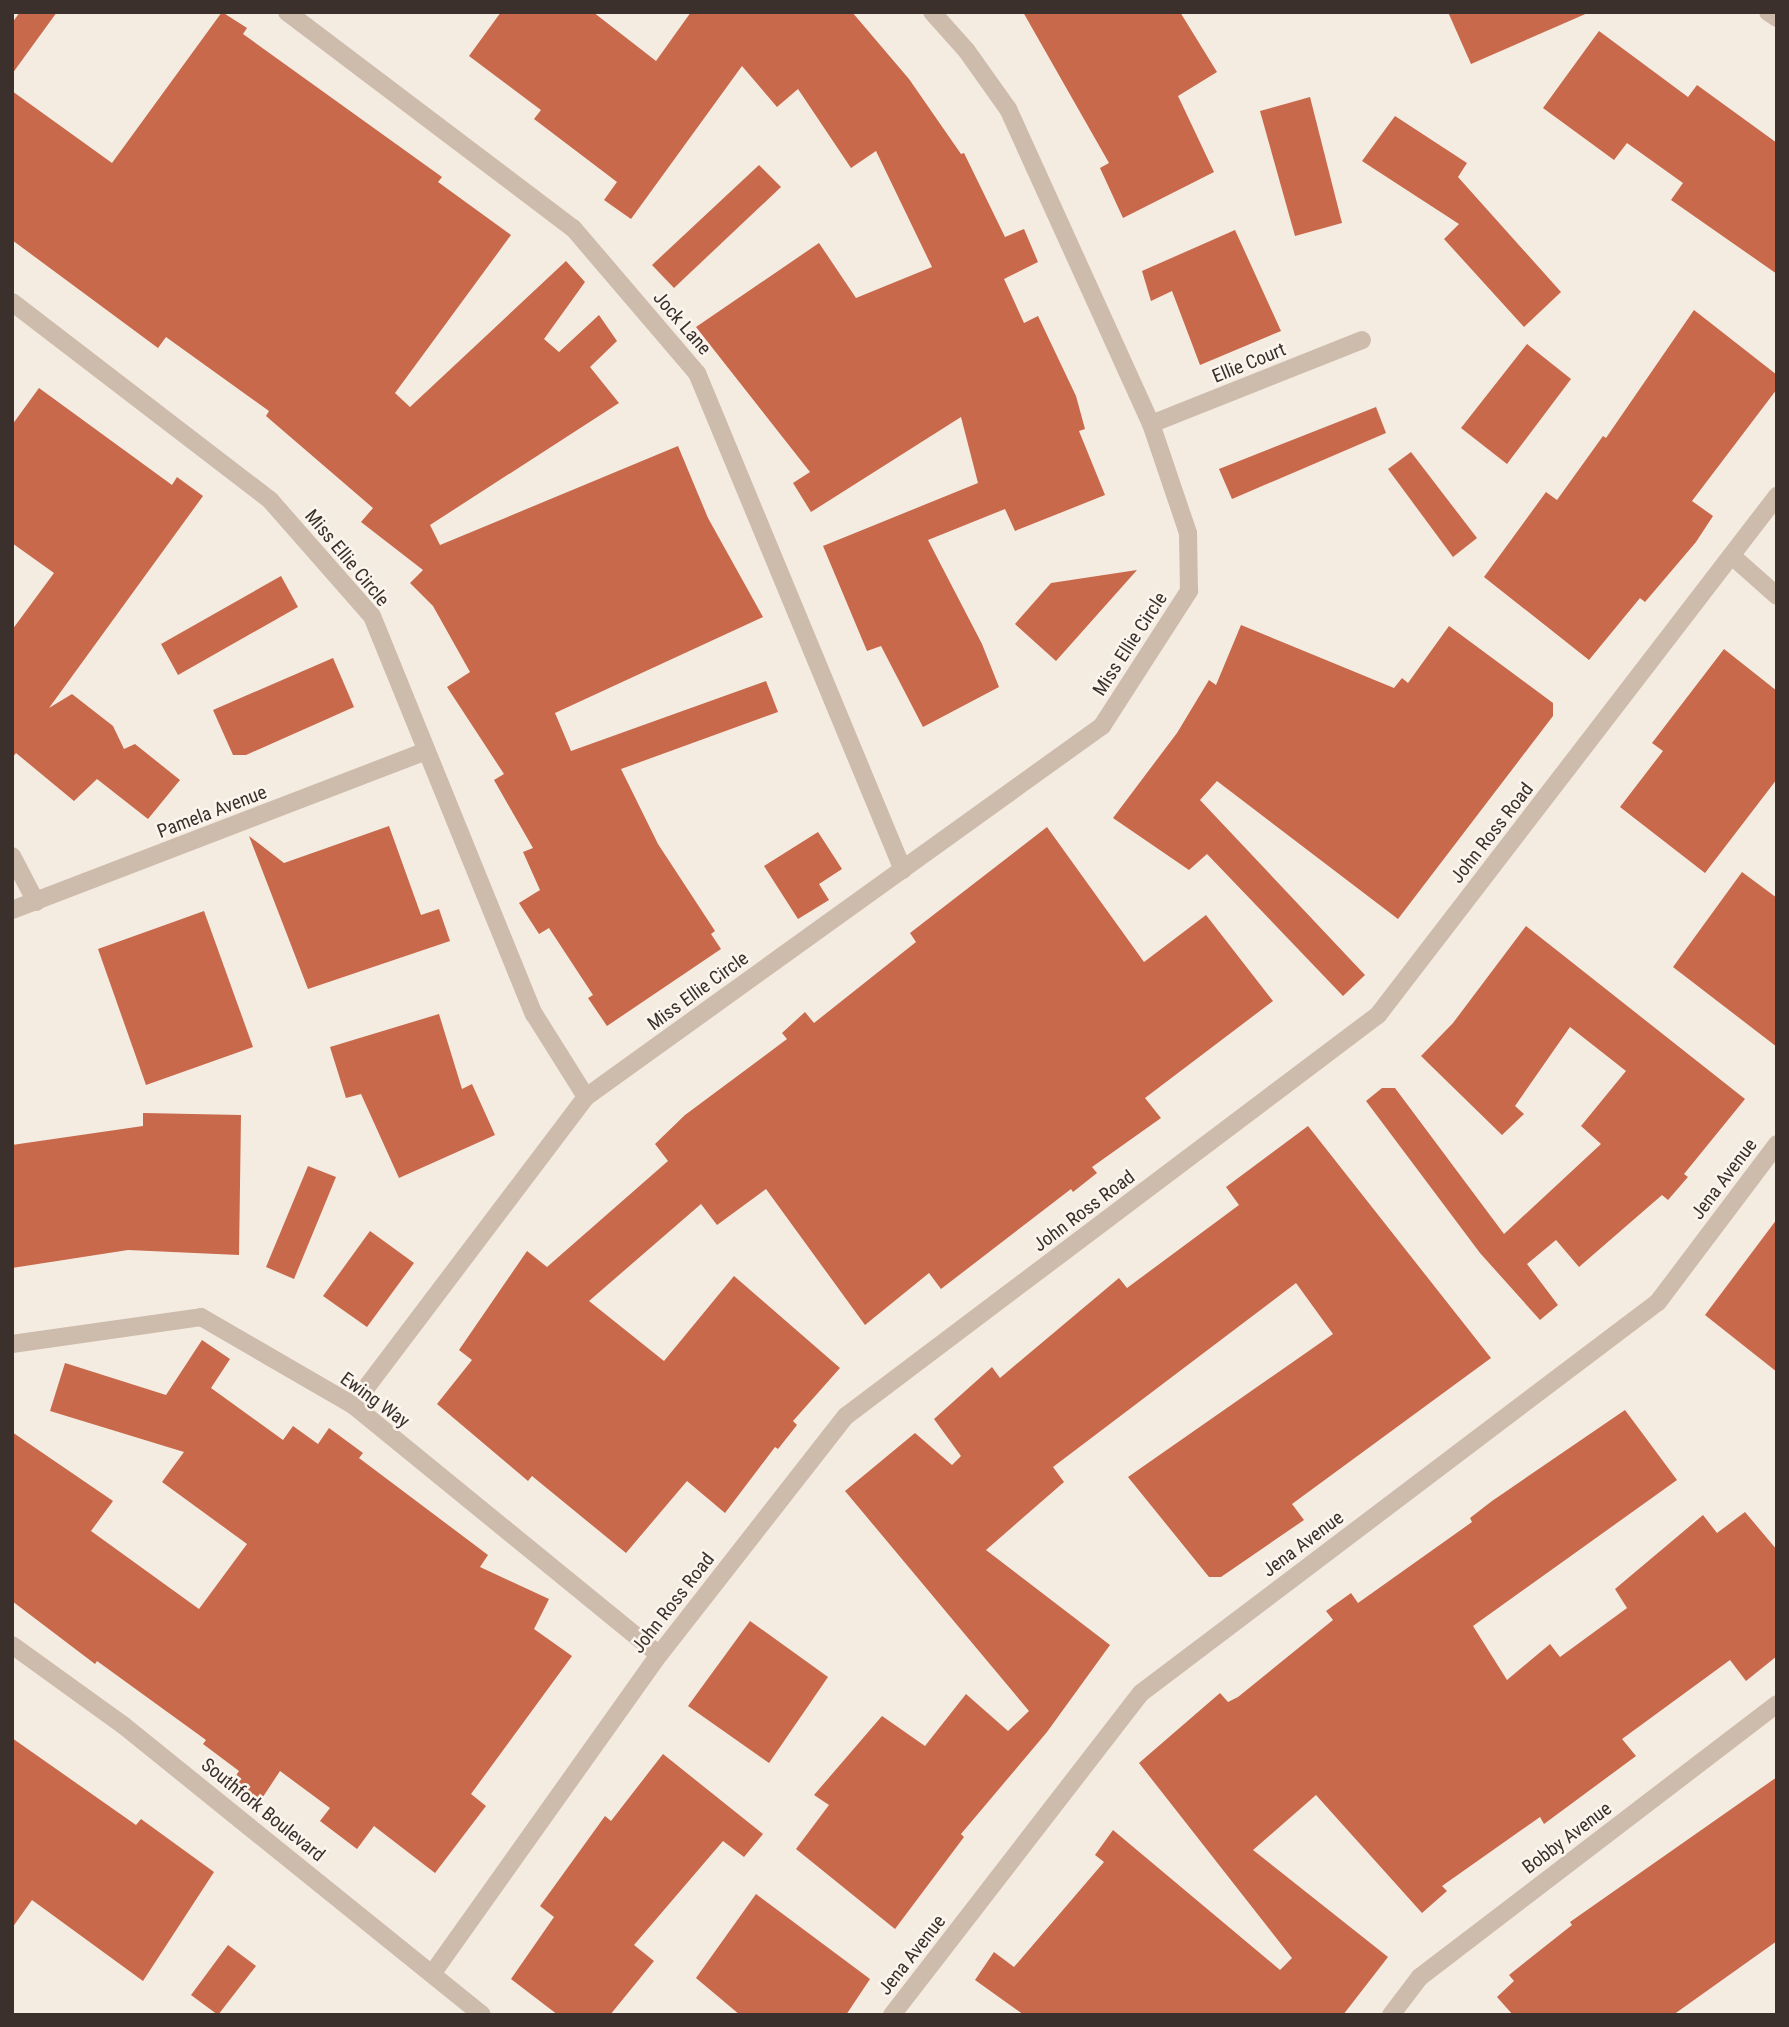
<!DOCTYPE html>
<style>
body{margin:0}
#map{position:relative;width:1789px;height:2027px;overflow:hidden;background:#f4ebe1;font-family:"Roboto Condensed",sans-serif}
div>[style]{position:absolute}
.building>*{inset:0;background:#c8694b}
.street>*{height:18px;margin:-9px;padding:0 9px;transform-origin:9px;border-radius:9px;background:#cdbbac}
span{translate:-50% -50%;white-space:nowrap;text-align:center;line-height:1.15;-webkit-text-stroke:5px #fbf5ee;paint-order:stroke}
.street-label{font-size:19px;color:#3b302b}
.frame{position:absolute;inset:0;border:14px solid #3b302b;pointer-events:none}
</style>
<div id="map">
<div class="building">
<i style="clip-path:polygon(20px 12px,57px 12px,12px 74px,12px 23px)"></i>
<i style="clip-path:polygon(222px 12px,247px 28px,243px 34px,442px 177px,438px 182px,511px 235px,395px 393px,410px 407px,566px 261px,585px 282px,544px 339px,559px 352px,599px 315px,617px 341px,590px 367px,619px 403px,430px 525px,440px 545px,678px 446px,708px 518px,763px 617px,555px 713px,571px 751px,766px 681px,778px 712px,621px 769px,658px 844px,715px 931px,711px 934px,721px 949px,607px 1026px,588px 998px,593px 995px,549px 928px,539px 934px,519px 903px,540px 890px,523px 852px,533px 848px,494px 780px,504px 774px,447px 687px,470px 672px,433px 606px,410px 583px,423px 570px,361px 522px,373px 508px,266px 416px,269px 411px,166px 337px,158px 348px,12px 240px,12px 91px,112px 163px)"></i>
<i style="clip-path:polygon(501px 12px,593px 12px,656px 61px,691px 12px,852px 12px,909px 79px,961px 154px,964px 153px,1005px 237px,1024px 229px,1038px 262px,1004px 279px,1024px 323px,1038px 316px,1076px 396px,1085px 429px,1079px 431px,1105px 495px,1015px 531px,1005px 509px,928px 540px,982px 644px,999px 687px,923px 727px,881px 646px,867px 651px,823px 546px,978px 483px,961px 417px,811px 512px,793px 483px,810px 472px,696px 327px,819px 243px,856px 298px,932px 267px,876px 151px,851px 168px,798px 89px,777px 107px,742px 66px,631px 219px,604px 200px,617px 182px,534px 119px,541px 110px,469px 56px)"></i>
<i style="clip-path:polygon(1023px 12px,1180px 12px,1217px 72px,1178px 96px,1214px 172px,1123px 218px,1100px 168px,1109px 163px)"></i>
<i style="clip-path:polygon(1448px 12px,1590px 12px,1471px 64px)"></i>
<i style="clip-path:polygon(1599px 31px,1688px 97px,1697px 85px,1777px 143px,1777px 274px,1671px 200px,1683px 183px,1627px 143px,1614px 160px,1543px 108px)"></i>
<i style="clip-path:polygon(1310px 97px,1342px 223px,1295px 236px,1260px 111px)"></i>
<i style="clip-path:polygon(1395px 116px,1467px 163px,1458px 177px,1561px 292px,1524px 327px,1444px 239px,1459px 224px,1362px 161px)"></i>
<i style="clip-path:polygon(759px 165px,781px 187px,674px 288px,652px 265px)"></i>
<i style="clip-path:polygon(1235px 230px,1281px 331px,1200px 365px,1172px 291px,1151px 301px,1142px 271px)"></i>
<i style="clip-path:polygon(1694px 310px,1777px 375px,1777px 389px,1692px 501px,1713px 516px,1696px 542px,1645px 602px,1640px 598px,1589px 660px,1484px 577px,1546px 492px,1557px 500px,1603px 436px,1606px 438px)"></i>
<i style="clip-path:polygon(1527px 344px,1571px 379px,1507px 464px,1461px 428px)"></i>
<i style="clip-path:polygon(39px 388px,172px 485px,177px 477px,203px 496px,49px 708px,72px 694px,113px 726px,124px 749px,135px 744px,180px 780px,148px 819px,97px 779px,74px 801px,16px 753px,12px 758px,12px 630px,54px 573px,12px 543px,12px 425px)"></i>
<i style="clip-path:polygon(1376px 407px,1386px 433px,1232px 499px,1219px 469px)"></i>
<i style="clip-path:polygon(1411px 452px,1477px 538px,1453px 557px,1388px 469px)"></i>
<i style="clip-path:polygon(1137px 570px,1056px 661px,1015px 624px,1051px 583px)"></i>
<i style="clip-path:polygon(281px 576px,298px 607px,178px 675px,161px 644px)"></i>
<i style="clip-path:polygon(1241px 625px,1394px 688px,1402px 678px,1408px 683px,1449px 626px,1553px 703px,1553px 716px,1398px 919px,1217px 781px,1200px 800px,1365px 975px,1343px 996px,1207px 854px,1189px 870px,1113px 818px,1177px 733px,1209px 680px,1216px 685px)"></i>
<i style="clip-path:polygon(1724px 649px,1777px 691px,1777px 779px,1705px 873px,1620px 807px,1663px 751px,1652px 743px)"></i>
<i style="clip-path:polygon(333px 658px,354px 707px,246px 755px,233px 755px,213px 710px)"></i>
<i style="clip-path:polygon(389px 826px,421px 915px,439px 909px,450px 941px,308px 989px,249px 836px,284px 863px)"></i>
<i style="clip-path:polygon(1047px 827px,1144px 962px,1206px 915px,1273px 1001px,1145px 1098px,1161px 1118px,1092px 1167px,1097px 1173px,1073px 1192px,1071px 1189px,941px 1289px,929px 1273px,865px 1325px,766px 1189px,717px 1225px,701px 1204px,589px 1301px,664px 1361px,734px 1276px,840px 1368px,793px 1421px,797px 1425px,778px 1449px,775px 1447px,725px 1513px,687px 1481px,626px 1553px,532px 1476px,528px 1481px,437px 1404px,472px 1360px,459px 1350px,527px 1251px,547px 1267px,668px 1161px,655px 1144px,685px 1115px,787px 1039px,782px 1033px,805px 1012px,814px 1023px,916px 942px,910px 933px)"></i>
<i style="clip-path:polygon(818px 832px,842px 869px,819px 884px,829px 900px,798px 919px,764px 866px)"></i>
<i style="clip-path:polygon(1742px 872px,1777px 898px,1777px 1047px,1673px 967px)"></i>
<i style="clip-path:polygon(204px 911px,253px 1047px,146px 1085px,98px 949px)"></i>
<i style="clip-path:polygon(1526px 926px,1745px 1099px,1684px 1174px,1688px 1177px,1668px 1200px,1662px 1195px,1579px 1267px,1556px 1240px,1527px 1264px,1558px 1305px,1540px 1320px,1480px 1253px,1366px 1101px,1382px 1088px,1395px 1088px,1504px 1234px,1601px 1144px,1581px 1126px,1626px 1071px,1570px 1027px,1515px 1106px,1524px 1114px,1502px 1135px,1421px 1056px,1453px 1023px)"></i>
<i style="clip-path:polygon(439px 1014px,462px 1089px,472px 1084px,495px 1135px,399px 1178px,361px 1094px,346px 1098px,330px 1047px)"></i>
<i style="clip-path:polygon(143px 1113px,241px 1115px,239px 1255px,128px 1250px,12px 1268px,12px 1145px,143px 1126px)"></i>
<i style="clip-path:polygon(1308px 1126px,1491px 1358px,1292px 1504px,1304px 1520px,1221px 1577px,1209px 1577px,1128px 1477px,1333px 1334px,1296px 1283px,1053px 1467px,1064px 1482px,986px 1550px,1110px 1645px,1047px 1732px,961px 1834px,964px 1837px,895px 1929px,796px 1849px,829px 1805px,814px 1795px,882px 1716px,925px 1746px,966px 1694px,1008px 1731px,1029px 1711px,845px 1491px,915px 1433px,952px 1465px,961px 1456px,934px 1419px,992px 1367px,1000px 1378px,1119px 1278px,1127px 1288px,1239px 1205px,1226px 1187px)"></i>
<i style="clip-path:polygon(308px 1166px,336px 1177px,294px 1279px,266px 1267px)"></i>
<i style="clip-path:polygon(1777px 1219px,1777px 1372px,1705px 1315px)"></i>
<i style="clip-path:polygon(370px 1231px,414px 1263px,367px 1327px,323px 1296px)"></i>
<i style="clip-path:polygon(202px 1340px,230px 1359px,211px 1388px,283px 1440px,293px 1426px,318px 1444px,329px 1428px,363px 1453px,359px 1458px,488px 1555px,480px 1567px,549px 1599px,534px 1629px,572px 1656px,471px 1794px,486px 1806px,435px 1873px,374px 1826px,357px 1849px,320px 1821px,330px 1808px,280px 1771px,255px 1809px,226px 1790px,239px 1771px,203px 1744px,206px 1740px,97px 1661px,95px 1664px,12px 1601px,12px 1432px,113px 1501px,91px 1531px,199px 1609px,247px 1544px,162px 1482px,184px 1452px,50px 1411px,65px 1363px,166px 1395px)"></i>
<i style="clip-path:polygon(1625px 1410px,1677px 1480px,1473px 1626px,1507px 1680px,1550px 1644px,1560px 1657px,1627px 1608px,1615px 1589px,1703px 1515px,1717px 1533px,1745px 1512px,1777px 1550px,1777px 1656px,1746px 1681px,1730px 1660px,1622px 1739px,1636px 1756px,1544px 1824px,1540px 1817px,1442px 1886px,1447px 1891px,1422px 1913px,1316px 1795px,1253px 1850px,1388px 1957px,1343px 2015px,1024px 2015px,975px 1980px,994px 1952px,1014px 1967px,1104px 1862px,1095px 1855px,1113px 1830px,1280px 1970px,1292px 1958px,1139px 1763px,1220px 1693px,1228px 1702px,1238px 1697px,1333px 1620px,1326px 1611px,1351px 1593px,1358px 1603px,1472px 1522px,1470px 1518px,1492px 1501px)"></i>
<i style="clip-path:polygon(750px 1621px,828px 1677px,769px 1763px,688px 1706px)"></i>
<i style="clip-path:polygon(12px 1738px,136px 1825px,141px 1819px,214px 1872px,143px 1981px,32px 1900px,12px 1928px)"></i>
<i style="clip-path:polygon(663px 1754px,763px 1834px,744px 1857px,723px 1841px,634px 1945px,654px 1961px,610px 2015px,558px 2015px,511px 1979px,554px 1917px,540px 1906px,605px 1816px,611px 1821px)"></i>
<i style="clip-path:polygon(1777px 1777px,1777px 1941px,1673px 2015px,1513px 2015px,1497px 1997px,1514px 1981px,1509px 1975px,1572px 1925px,1570px 1922px)"></i>
<i style="clip-path:polygon(756px 1894px,870px 1979px,846px 2015px,740px 2015px,696px 1978px)"></i>
<i style="clip-path:polygon(228px 1945px,256px 1966px,218px 2015px,191px 1995px)"></i>
</div>
<div class="street">
<i style="left:287px;top:12px;width:358px;rotate:37.1deg"></i>
<i style="left:573px;top:228px;width:191px;rotate:49.5deg"></i>
<i style="left:697px;top:373px;width:538px;rotate:67.49deg"></i>
<i style="left:1768px;top:12px;width:11px;rotate:34deg"></i>
<i style="left:12px;top:302px;width:325px;rotate:37.5deg"></i>
<i style="left:270px;top:500px;width:154px;rotate:48.7deg"></i>
<i style="left:372px;top:616px;width:430px;rotate:67.9deg"></i>
<i style="left:534px;top:1014px;width:98px;rotate:57.9deg"></i>
<i style="left:1151px;top:424px;width:227px;rotate:-21.7deg"></i>
<i style="left:1732px;top:556px;width:60px;rotate:41.6deg"></i>
<i style="left:12px;top:856px;width:52px;rotate:62.4deg"></i>
<i style="left:12px;top:910px;width:443px;rotate:-21deg"></i>
<i style="left:12px;top:1344px;width:191px;rotate:-8.1deg"></i>
<i style="left:201px;top:1317px;width:176px;rotate:30.1deg"></i>
<i style="left:353px;top:1405px;width:395px;rotate:39.2deg"></i>
<i style="left:353px;top:1405px;width:386px;rotate:-52.9deg"></i>
<i style="left:586px;top:1097px;width:636px;rotate:-35.72deg"></i>
<i style="left:1102px;top:726px;width:161px;rotate:-57.2deg"></i>
<i style="left:1189px;top:591px;width:58px;rotate:-91deg"></i>
<i style="left:1188px;top:533px;width:115px;rotate:-108.7deg"></i>
<i style="left:1151px;top:424px;width:346px;rotate:-114.4deg"></i>
<i style="left:1008px;top:109px;width:72px;rotate:-125.4deg"></i>
<i style="left:966px;top:50px;width:51px;rotate:-131.8deg"></i>
<i style="left:12px;top:1645px;width:137px;rotate:35.8deg"></i>
<i style="left:123px;top:1725px;width:461px;rotate:38.9deg"></i>
<i style="left:432px;top:1974px;width:392px;rotate:-54.6deg"></i>
<i style="left:659px;top:1655px;width:303px;rotate:-52deg"></i>
<i style="left:846px;top:1416px;width:666px;rotate:-37.01deg"></i>
<i style="left:1378px;top:1015px;width:655px;rotate:-52.45deg"></i>
<i style="left:892px;top:2015px;width:407px;rotate:-52.3deg"></i>
<i style="left:1141px;top:1693px;width:648px;rotate:-37.1deg"></i>
<i style="left:1658px;top:1302px;width:198px;rotate:-53deg"></i>
<i style="left:1391px;top:2015px;width:48px;rotate:-52.7deg"></i>
<i style="left:1420px;top:1977px;width:449px;rotate:-37.4deg"></i>
</div>
<div class="street-label">
<span style="left:682px;top:323px;rotate:49deg">Jock Lane</span>
<span style="left:1249px;top:363px;rotate:-22deg">Ellie Court</span>
<span style="left:347px;top:558px;rotate:50deg">Miss Ellie Circle</span>
<span style="left:1130px;top:644px;rotate:-57deg">Miss Ellie Circle</span>
<span style="left:212px;top:812px;rotate:-21deg">Pamela Avenue</span>
<span style="left:1492px;top:833px;rotate:-52deg">John Ross Road</span>
<span style="left:698px;top:991px;rotate:-36deg">Miss Ellie Circle</span>
<span style="left:1724px;top:1179px;rotate:-53deg">Jena Avenue</span>
<span style="left:1084px;top:1211px;rotate:-37deg">John Ross Road</span>
<span style="left:375px;top:1400px;rotate:36deg">Ewing Way</span>
<span style="left:1303px;top:1544px;rotate:-37deg">Jena Avenue</span>
<span style="left:673px;top:1603px;rotate:-52deg">John Ross Road</span>
<span style="left:263px;top:1810px;rotate:39deg">Southfork Boulevard</span>
<span style="left:1567px;top:1838px;rotate:-37deg">Bobby Avenue</span>
<span style="left:912px;top:1955px;rotate:-52deg">Jena Avenue</span>
</div>
<div class="frame"></div>
</div>
